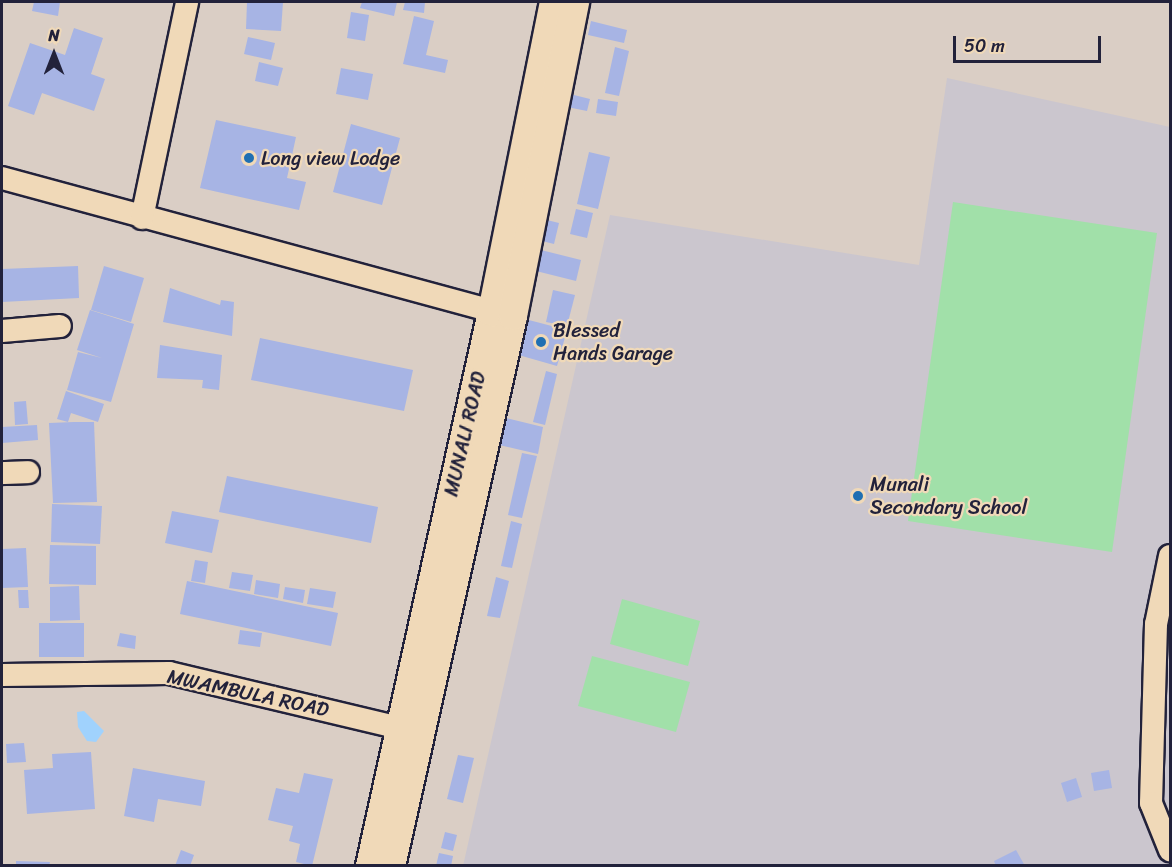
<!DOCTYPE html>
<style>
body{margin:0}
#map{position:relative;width:1172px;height:867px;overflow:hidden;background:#dacec5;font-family:Sriracha,sans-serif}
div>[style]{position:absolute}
.built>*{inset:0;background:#cbc6ce}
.green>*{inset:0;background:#a1e0a9}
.water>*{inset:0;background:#a0d2fd}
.building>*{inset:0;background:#a7b4e4}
.roads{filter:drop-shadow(2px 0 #22223b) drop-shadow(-2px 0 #22223b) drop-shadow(0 2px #22223b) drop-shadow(0 -2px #22223b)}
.minor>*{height:22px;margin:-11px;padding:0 11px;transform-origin:11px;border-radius:11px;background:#f0d9b8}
.major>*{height:28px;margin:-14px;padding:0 14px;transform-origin:14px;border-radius:14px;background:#f0d9b8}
.dots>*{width:16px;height:16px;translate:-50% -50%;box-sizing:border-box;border:3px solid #f0d9b8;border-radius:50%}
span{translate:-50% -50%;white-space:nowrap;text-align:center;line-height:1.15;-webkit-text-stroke:4.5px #f0d9b8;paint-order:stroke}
.poi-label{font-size:20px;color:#22223b}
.left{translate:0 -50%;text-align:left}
.street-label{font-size:20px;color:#22223b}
.frame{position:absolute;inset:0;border:3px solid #22223b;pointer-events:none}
.north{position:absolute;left:24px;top:24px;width:60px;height:60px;-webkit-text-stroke:4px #f0d9b8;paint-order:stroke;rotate:0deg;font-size:16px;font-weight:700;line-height:24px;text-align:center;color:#22223b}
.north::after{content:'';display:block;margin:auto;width:21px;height:27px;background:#22223b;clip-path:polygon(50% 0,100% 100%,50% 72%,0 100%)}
.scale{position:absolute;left:953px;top:36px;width:148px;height:27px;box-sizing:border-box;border:3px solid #22223b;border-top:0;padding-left:8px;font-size:18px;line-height:21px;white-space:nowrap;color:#22223b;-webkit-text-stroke:4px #f0d9b8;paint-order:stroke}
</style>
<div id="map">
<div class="built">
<i style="clip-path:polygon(947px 78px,1170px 127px,1170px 865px,463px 866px,610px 215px,919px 265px)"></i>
</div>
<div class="green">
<i style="clip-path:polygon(953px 202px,1157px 233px,1112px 552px,908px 521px)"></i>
<i style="clip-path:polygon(622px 599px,700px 621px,688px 666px,610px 644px)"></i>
<i style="clip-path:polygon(592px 656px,690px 682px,676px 732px,578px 706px)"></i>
</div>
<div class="water">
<i style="clip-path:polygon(84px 711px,104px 731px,96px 742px,87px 741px,78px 727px,77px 712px)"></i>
</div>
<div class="building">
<i style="clip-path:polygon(34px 2px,60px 2px,58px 16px,32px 11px)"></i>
<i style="clip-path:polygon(247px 2px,283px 2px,281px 31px,246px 29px)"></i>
<i style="clip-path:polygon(362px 2px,397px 2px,394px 16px,360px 8px)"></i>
<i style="clip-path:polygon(405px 2px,425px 2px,424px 13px,403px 10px)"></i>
<i style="clip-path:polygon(351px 12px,369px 15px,365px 41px,347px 38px)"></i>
<i style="clip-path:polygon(414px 16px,434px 21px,426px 55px,448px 60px,445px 73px,403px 64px)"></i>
<i style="clip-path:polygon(591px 21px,627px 30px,624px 43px,588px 35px)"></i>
<i style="clip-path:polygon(74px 28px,103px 38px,91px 74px,105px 79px,94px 111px,42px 93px,34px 115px,8px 106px,30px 43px,65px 55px)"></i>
<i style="clip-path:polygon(248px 37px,275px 43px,271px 60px,244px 54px)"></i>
<i style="clip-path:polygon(615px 47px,629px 51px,619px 96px,605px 93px)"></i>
<i style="clip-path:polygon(259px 62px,283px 68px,278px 86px,255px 81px)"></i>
<i style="clip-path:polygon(341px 68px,373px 74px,368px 100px,336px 94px)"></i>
<i style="clip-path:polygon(570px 94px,590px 99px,587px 111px,567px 107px)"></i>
<i style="clip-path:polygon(598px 99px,618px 102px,616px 116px,596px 113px)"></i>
<i style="clip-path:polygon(216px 120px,296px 137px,287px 178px,306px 182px,299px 210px,200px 188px)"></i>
<i style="clip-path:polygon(351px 124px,400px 138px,382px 205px,333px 192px)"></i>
<i style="clip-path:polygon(589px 152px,610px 157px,598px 209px,577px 204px)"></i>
<i style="clip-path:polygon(576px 209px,593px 213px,587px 238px,570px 234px)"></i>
<i style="clip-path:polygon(543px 219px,559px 223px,554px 244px,538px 240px)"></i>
<i style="clip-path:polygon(541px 250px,581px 260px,576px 281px,536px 271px)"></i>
<i style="clip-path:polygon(78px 266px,79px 298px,2px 302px,2px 269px)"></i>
<i style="clip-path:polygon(104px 266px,144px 278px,131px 322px,91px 310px)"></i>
<i style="clip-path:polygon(170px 288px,220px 305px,221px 300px,234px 302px,232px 336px,163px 322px)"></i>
<i style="clip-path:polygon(553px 290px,575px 295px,567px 326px,546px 322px)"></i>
<i style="clip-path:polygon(90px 310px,134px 324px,111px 402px,67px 390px,78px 352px,102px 358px,77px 350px)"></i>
<i style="clip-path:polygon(525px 319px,567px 330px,557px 366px,515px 354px)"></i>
<i style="clip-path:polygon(260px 338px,413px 370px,404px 411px,251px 380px)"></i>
<i style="clip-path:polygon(160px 345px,222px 355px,219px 390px,202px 388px,203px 380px,157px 378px)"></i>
<i style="clip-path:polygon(546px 371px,557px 374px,545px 425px,533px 422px)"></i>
<i style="clip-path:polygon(66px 391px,104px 404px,98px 422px,71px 413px,68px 422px,57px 419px)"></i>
<i style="clip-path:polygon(26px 401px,28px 424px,15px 425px,14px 402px)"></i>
<i style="clip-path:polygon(506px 418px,543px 427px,538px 454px,499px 445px)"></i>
<i style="clip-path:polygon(74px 422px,94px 422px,97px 502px,53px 503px,49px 423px)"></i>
<i style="clip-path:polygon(37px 425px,38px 440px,2px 443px,2px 427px)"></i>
<i style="clip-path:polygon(522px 453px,537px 456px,522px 518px,508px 515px)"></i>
<i style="clip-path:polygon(227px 476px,378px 507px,371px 543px,219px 512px)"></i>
<i style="clip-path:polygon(52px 504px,102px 506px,100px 544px,51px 542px)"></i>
<i style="clip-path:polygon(172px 511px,219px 520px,212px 553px,165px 543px)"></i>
<i style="clip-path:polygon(511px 521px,522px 524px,512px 568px,501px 566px)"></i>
<i style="clip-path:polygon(50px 545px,96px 546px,96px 585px,49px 584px)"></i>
<i style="clip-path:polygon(26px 548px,28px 587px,2px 588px,2px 549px)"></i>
<i style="clip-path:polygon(195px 560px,208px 562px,205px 583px,191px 581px)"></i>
<i style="clip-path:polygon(232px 572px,253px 575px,250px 591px,229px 588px)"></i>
<i style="clip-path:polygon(496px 577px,509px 581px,500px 618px,487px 616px)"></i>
<i style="clip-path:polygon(256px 580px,280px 584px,278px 598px,254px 594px)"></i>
<i style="clip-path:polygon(187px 581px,338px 613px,331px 646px,180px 614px)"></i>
<i style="clip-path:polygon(79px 586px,80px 620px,50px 621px,50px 587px)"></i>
<i style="clip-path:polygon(285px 587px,305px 590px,303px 603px,283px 599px)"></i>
<i style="clip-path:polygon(310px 588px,336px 592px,333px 608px,307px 604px)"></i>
<i style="clip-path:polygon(18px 590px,28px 590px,29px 608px,19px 608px)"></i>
<i style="clip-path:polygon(39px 623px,84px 623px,84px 657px,39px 657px)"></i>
<i style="clip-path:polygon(240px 630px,262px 633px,260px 647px,238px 644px)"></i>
<i style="clip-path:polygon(120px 633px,136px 636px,135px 649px,117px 646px)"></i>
<i style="clip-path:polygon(24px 743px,26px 762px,7px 763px,6px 744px)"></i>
<i style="clip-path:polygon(91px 752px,95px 809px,27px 814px,24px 770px,53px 768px,52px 754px)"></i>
<i style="clip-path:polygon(458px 755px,474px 758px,463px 803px,447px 799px)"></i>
<i style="clip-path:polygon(133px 768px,205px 781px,201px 806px,158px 799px,154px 822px,124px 816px)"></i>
<i style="clip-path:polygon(1109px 770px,1112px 788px,1094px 791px,1091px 773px)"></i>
<i style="clip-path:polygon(304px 773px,333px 779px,312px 866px,296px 862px,300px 844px,289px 841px,293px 826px,268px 820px,276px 788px,299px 793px)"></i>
<i style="clip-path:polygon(1076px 778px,1082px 797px,1067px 802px,1061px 783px)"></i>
<i style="clip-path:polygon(445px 832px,457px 835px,453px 851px,441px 848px)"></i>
<i style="clip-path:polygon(181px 850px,194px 855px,190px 866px,175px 866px)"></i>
<i style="clip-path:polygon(1016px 850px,1025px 866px,996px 866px,994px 861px)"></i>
<i style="clip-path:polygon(439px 853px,453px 856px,451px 866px,436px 866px)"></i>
<i style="clip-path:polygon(16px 861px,50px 862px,49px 866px,16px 866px)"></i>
</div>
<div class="roads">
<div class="minor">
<i style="left:2px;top:178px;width:523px;rotate:15.18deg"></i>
<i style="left:142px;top:218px;width:221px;rotate:-78.2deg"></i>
<i style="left:2px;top:331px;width:58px;rotate:-4.9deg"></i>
<i style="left:2px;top:473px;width:26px;rotate:-2deg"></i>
<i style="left:1170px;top:556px;width:69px;rotate:101.6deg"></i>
<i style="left:1156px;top:624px;width:179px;rotate:91.6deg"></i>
<i style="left:1151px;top:803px;width:51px;rotate:68deg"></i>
<i style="left:2px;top:675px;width:167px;rotate:-0.7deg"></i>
<i style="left:169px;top:673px;width:254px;rotate:13.4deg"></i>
</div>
<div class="major">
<i style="left:370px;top:866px;width:567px;rotate:-77.58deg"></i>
<i style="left:492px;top:312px;width:316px;rotate:-78.7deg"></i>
<i style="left:391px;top:866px;width:563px;rotate:-77.49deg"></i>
<i style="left:513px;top:316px;width:320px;rotate:-78.8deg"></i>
</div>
</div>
<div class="dots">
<i style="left:249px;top:158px;background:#1f6fb2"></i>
<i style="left:541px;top:342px;background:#1f6fb2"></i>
<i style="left:858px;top:496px;background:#1f6fb2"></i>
</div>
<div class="poi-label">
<span class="left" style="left:261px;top:158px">Long view Lodge</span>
<span class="left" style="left:553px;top:342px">Blessed<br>Hands Garage</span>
<span class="left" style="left:870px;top:496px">Munali<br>Secondary School</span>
</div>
<div class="street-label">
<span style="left:465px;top:434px;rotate:-77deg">MUNALI ROAD</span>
<span style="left:248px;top:693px;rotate:12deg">MWAMBULA ROAD</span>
</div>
<div class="frame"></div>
<div class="north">N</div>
<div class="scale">50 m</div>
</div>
